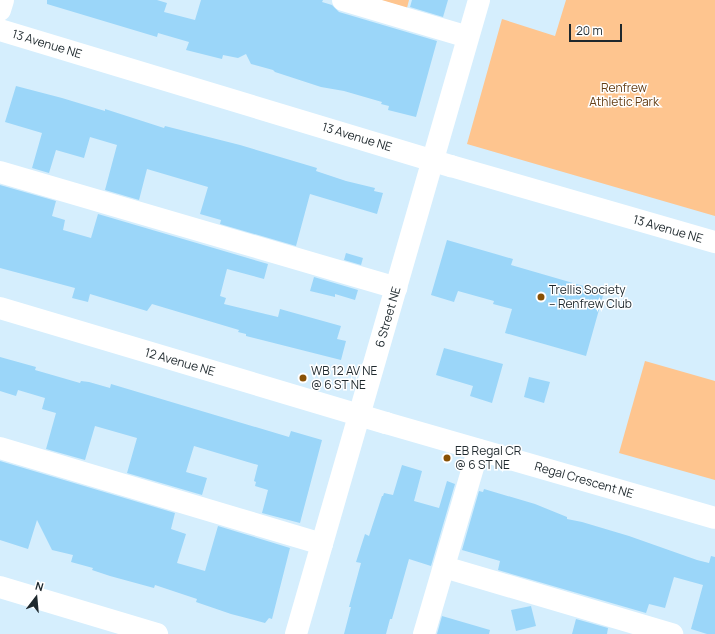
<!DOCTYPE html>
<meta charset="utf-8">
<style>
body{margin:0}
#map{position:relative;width:715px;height:634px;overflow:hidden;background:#d5eefd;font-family:Manrope,sans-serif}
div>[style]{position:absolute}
.green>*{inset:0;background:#fec58f}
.building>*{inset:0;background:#9bd6f9}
.minor>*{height:22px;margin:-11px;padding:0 11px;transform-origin:11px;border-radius:11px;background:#fff}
.dots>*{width:11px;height:11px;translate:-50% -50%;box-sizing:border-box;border:2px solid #fff;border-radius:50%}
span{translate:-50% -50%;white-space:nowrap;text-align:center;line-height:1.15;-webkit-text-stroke:3px #fff;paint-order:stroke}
.street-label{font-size:12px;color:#1e282d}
.park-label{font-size:12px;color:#633d14}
.poi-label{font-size:12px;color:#1e282d}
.left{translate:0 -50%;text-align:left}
.north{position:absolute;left:16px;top:578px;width:40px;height:40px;-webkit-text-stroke:3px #fff;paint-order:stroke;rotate:16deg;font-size:11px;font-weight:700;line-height:16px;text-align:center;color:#1e282d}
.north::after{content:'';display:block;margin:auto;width:14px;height:18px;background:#1e282d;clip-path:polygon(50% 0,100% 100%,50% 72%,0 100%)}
.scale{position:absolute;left:569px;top:24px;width:53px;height:18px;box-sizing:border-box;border:2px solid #1e282d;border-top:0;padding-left:5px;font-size:12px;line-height:14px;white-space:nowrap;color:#1e282d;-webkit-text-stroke:3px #fff;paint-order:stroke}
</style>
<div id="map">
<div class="green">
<i style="clip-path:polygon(380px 0,409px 0,407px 8px)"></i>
<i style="clip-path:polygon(566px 0,715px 0,715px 216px,467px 144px,502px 19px,555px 36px)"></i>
<i style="clip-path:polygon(645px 361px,715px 381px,715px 480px,619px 453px)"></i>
</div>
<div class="building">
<i style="clip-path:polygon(47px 0,157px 0,167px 3px,164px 12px,195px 20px,201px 0,323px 0,322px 2px,332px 5px,339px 12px,437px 41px,416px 117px,388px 110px,389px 106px,381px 104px,382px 102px,344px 91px,321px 87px,275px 72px,273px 70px,251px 64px,246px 54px,238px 58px,223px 55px,222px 59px,186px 50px,189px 42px,158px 33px,157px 37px,47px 4px)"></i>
<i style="clip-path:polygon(412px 0,448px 0,443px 17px,410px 7px)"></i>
<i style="clip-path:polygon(16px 86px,62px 98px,105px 111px,105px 109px,164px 128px,165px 126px,240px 145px,317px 168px,316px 171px,346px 181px,375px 188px,374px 191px,383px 193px,377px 214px,310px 194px,296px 246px,220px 224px,221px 220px,200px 214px,208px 187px,147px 169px,139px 200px,105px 190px,117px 145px,90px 137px,84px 158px,56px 150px,49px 173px,32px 168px,42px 133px,5px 122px)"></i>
<i style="clip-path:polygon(0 185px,56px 201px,52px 216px,65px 220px,63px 230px,91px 238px,98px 214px,268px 264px,264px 279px,227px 269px,220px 296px,226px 298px,224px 304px,278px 317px,280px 309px,341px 326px,337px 339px,346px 341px,341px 360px,246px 336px,246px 334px,238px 332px,239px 330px,152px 304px,147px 311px,90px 294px,88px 302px,72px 298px,75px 288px,0 268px)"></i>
<i style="clip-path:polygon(447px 240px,513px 259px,511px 265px,604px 292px,586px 356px,505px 333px,512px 309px,493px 304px,494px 301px,458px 291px,454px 302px,431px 295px)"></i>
<i style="clip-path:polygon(346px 253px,363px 258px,361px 265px,344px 260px)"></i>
<i style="clip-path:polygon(314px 277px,358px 290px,355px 300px,335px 294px,335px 297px,310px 291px)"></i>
<i style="clip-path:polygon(444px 348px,503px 364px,492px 403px,470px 396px,473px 386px,436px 375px)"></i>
<i style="clip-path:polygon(0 357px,36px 367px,35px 370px,80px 383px,81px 381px,89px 382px,110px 388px,111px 384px,289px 437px,291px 431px,322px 440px,300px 523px,262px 513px,268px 490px,255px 486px,256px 482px,254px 481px,258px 465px,194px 446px,186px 472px,207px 478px,202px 495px,127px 473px,137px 438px,95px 426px,85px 460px,46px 449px,56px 413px,42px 409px,45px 398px,18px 390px,16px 396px,0 391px)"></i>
<i style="clip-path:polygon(529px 377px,550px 382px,544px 403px,524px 397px)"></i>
<i style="clip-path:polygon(0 461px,175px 513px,171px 529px,186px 534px,177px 563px,205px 571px,218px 526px,290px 548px,272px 619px,269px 618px,265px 623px,231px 614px,196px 602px,197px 599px,155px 585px,154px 588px,110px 576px,92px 570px,93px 568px,71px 562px,73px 555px,52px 550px,37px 520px,28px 549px,0 540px)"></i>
<i style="clip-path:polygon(402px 465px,422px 471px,414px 501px,439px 508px,447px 481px,455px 484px,431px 566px,409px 559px,392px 619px,390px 619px,386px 634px,344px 634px,351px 607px,349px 607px,361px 563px,356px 562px,365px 534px,369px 536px,382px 496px,383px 496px,384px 493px,393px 495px)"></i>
<i style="clip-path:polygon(484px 489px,535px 504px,567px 517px,567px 519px,582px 522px,629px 536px,697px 560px,709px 563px,711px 556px,715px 557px,715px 634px,707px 634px,691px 629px,703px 585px,674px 577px,665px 608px,649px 604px,646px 613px,498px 570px,500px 561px,462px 550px,479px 491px,483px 492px)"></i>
<i style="clip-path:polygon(531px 606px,536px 626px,516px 631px,511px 610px)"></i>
<i style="clip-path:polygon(442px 616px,490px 630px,489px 634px,437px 634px)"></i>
<i style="clip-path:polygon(576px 619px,608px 628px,607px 634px,572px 634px)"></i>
</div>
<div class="minor">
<i style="left:343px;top:0;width:130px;rotate:16.5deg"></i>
<i style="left:0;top:10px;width:10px;rotate:-73deg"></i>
<i style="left:0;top:30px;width:471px;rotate:16.8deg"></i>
<i style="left:451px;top:166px;width:275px;rotate:16.1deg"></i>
<i style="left:0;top:172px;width:413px;rotate:16.3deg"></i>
<i style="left:0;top:308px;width:403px;rotate:16.6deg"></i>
<i style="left:386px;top:423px;width:342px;rotate:16.1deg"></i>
<i style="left:0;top:448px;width:336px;rotate:16.6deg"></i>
<i style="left:444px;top:567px;width:238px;rotate:16.4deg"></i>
<i style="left:0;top:587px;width:164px;rotate:16.7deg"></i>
<i style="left:296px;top:634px;width:660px;rotate:-73.9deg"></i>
<i style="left:424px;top:634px;width:192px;rotate:-73.6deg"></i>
</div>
<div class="dots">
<i style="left:541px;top:297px;background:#895105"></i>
<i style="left:303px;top:378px;background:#895105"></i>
<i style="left:447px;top:458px;background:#895105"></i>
</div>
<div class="street-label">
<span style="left:47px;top:44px;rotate:17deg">13 Avenue NE</span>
<span style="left:357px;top:137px;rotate:17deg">13 Avenue NE</span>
<span style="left:668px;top:229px;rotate:16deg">13 Avenue NE</span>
<span style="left:388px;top:317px;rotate:-74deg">6 Street NE</span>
<span style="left:180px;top:362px;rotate:16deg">12 Avenue NE</span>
<span style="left:584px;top:480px;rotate:16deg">Regal Crescent NE</span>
</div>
<div class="park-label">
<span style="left:624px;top:95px">Renfrew<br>Athletic Park</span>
</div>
<div class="poi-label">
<span class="left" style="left:549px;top:297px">Trellis Society<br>– Renfrew Club</span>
<span class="left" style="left:311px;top:378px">WB 12 AV NE<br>@ 6 ST NE</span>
<span class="left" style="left:455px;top:458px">EB Regal CR<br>@ 6 ST NE</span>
</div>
<div class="north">N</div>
<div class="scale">20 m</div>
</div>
